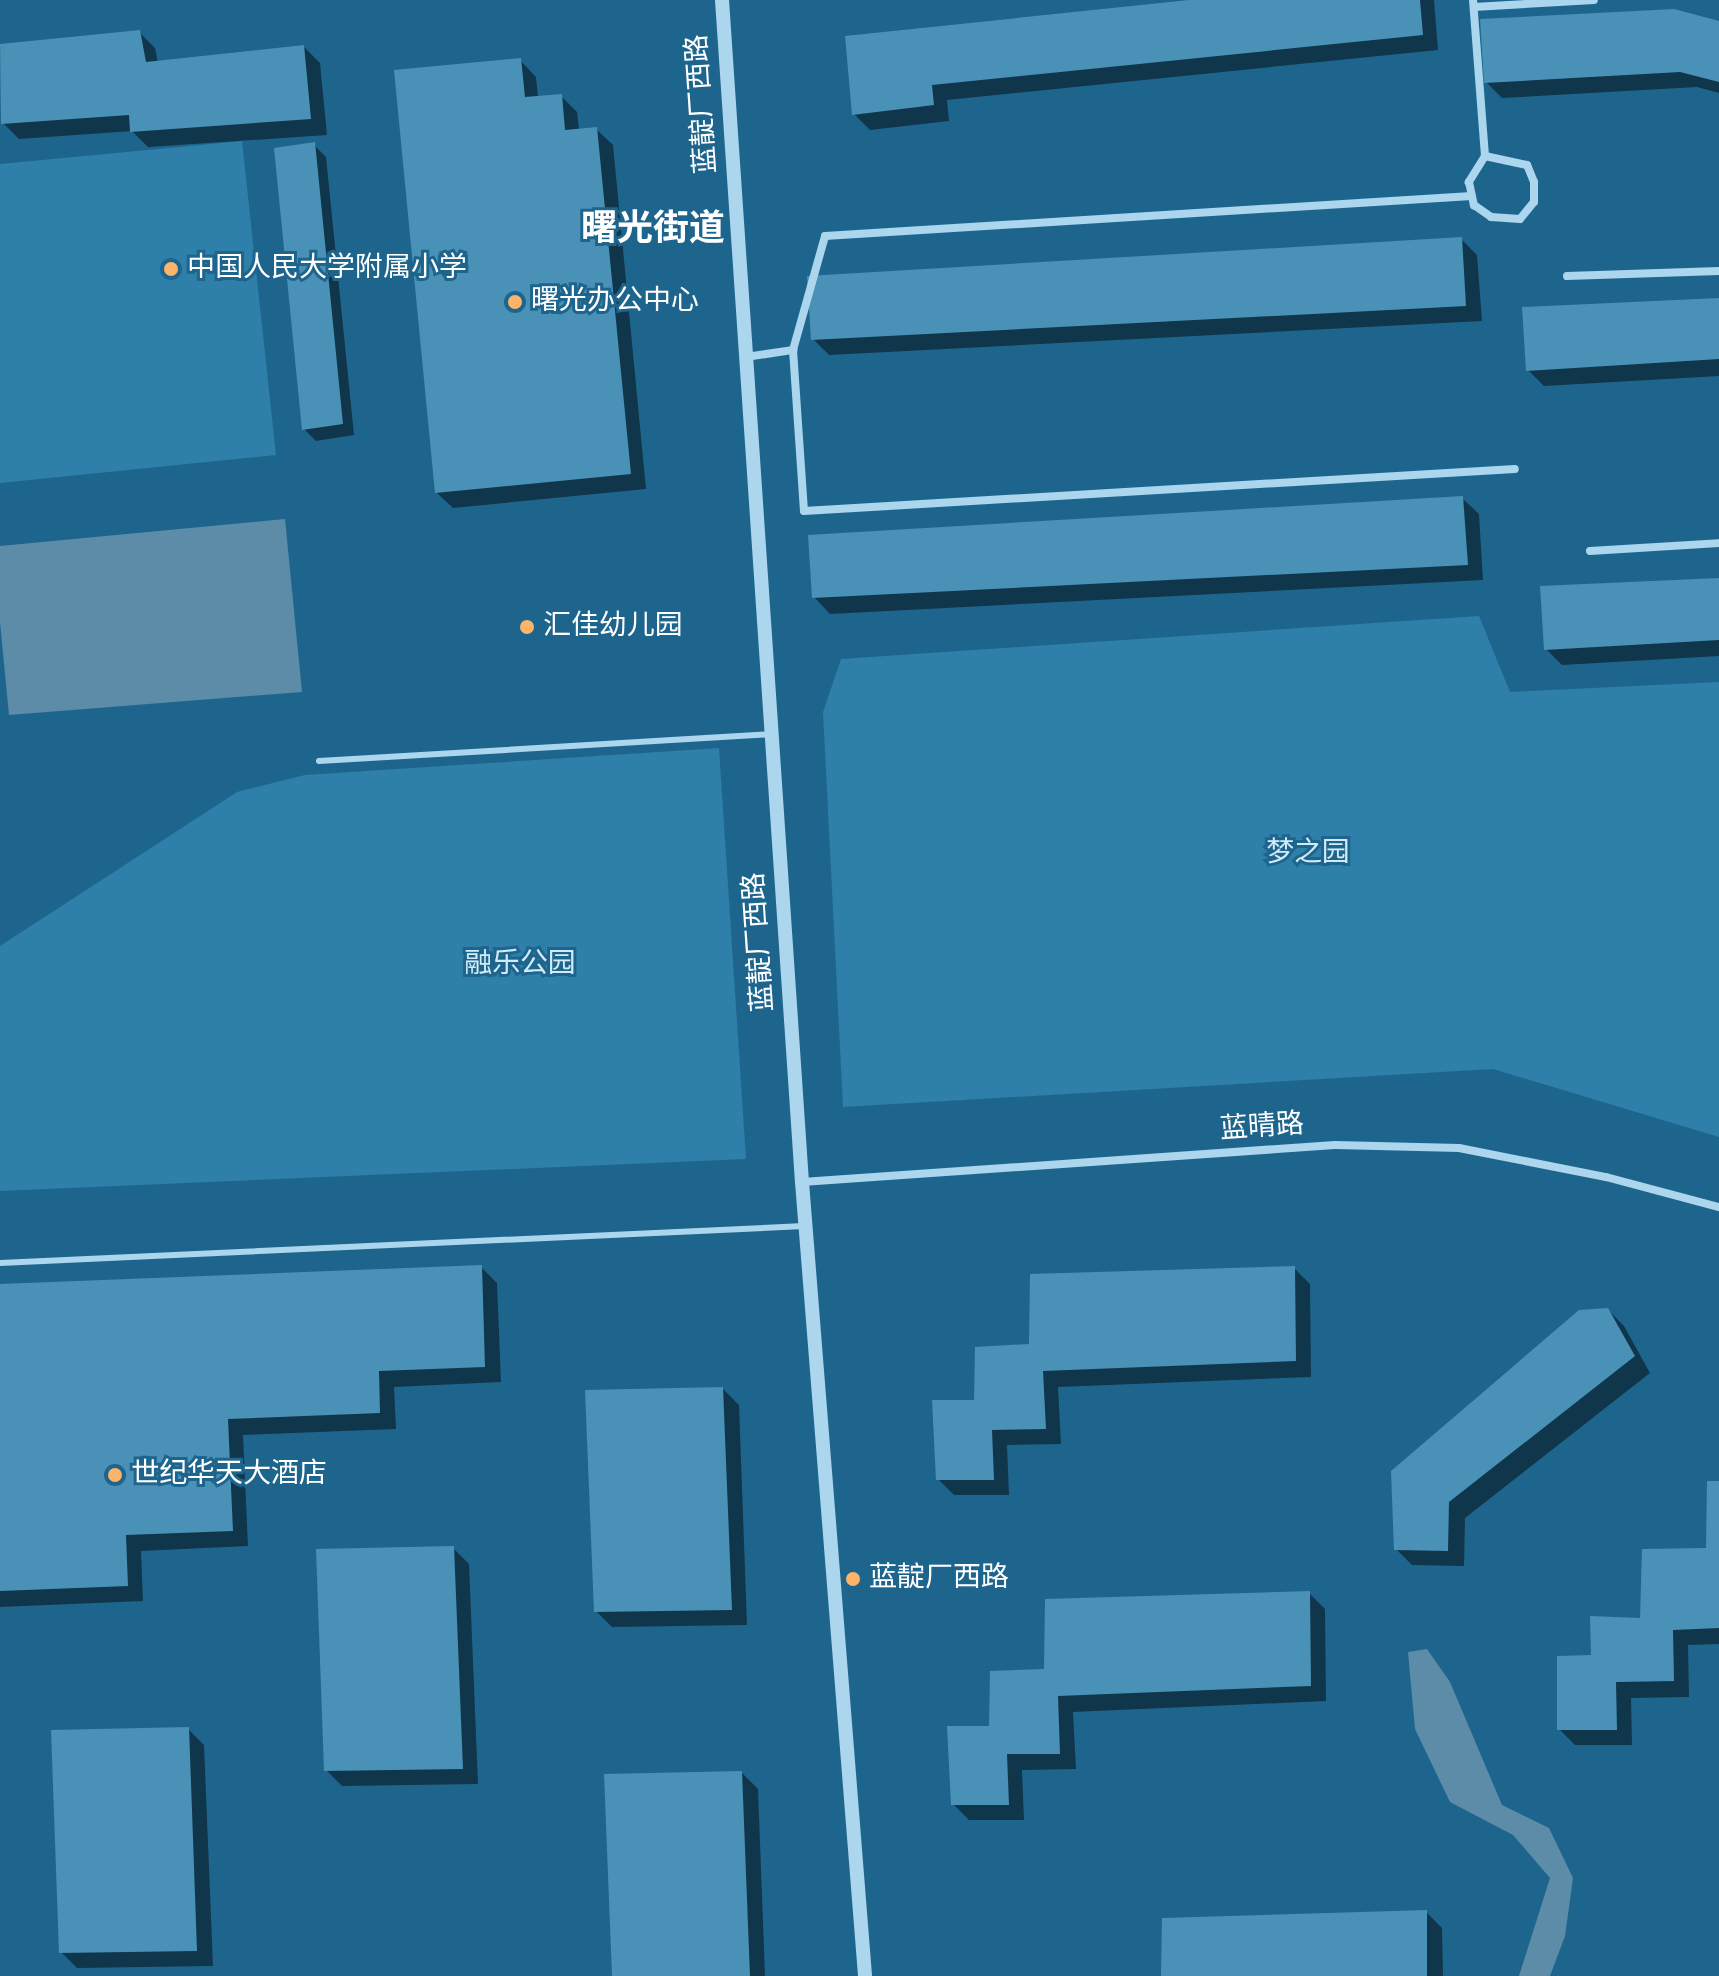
<!DOCTYPE html>
<meta charset="utf-8">
<style>
body{margin:0}
#map{position:relative;width:1719px;height:1976px;overflow:hidden;background:#1e658d;font-family:Overpass,"Noto Sans SC",sans-serif}
div>[style]{position:absolute}
.green>*{inset:0;background:#2e7fa9}
.water>*{inset:0;background:#5c8ca8}
.shadow>*{inset:0;background:#0007}
.building>*{inset:0;background:#4a91b7}
.service>*{height:6px;margin:-3px;padding:0 3px;transform-origin:3px;border-radius:3px;background:#abd6ed}
.minor>*{height:8px;margin:-4px;padding:0 4px;transform-origin:4px;border-radius:4px;background:#abd6ed}
.tertiary>*{height:14px;margin:-7px;padding:0 7px;transform-origin:7px;border-radius:7px;background:#abd6ed}
.dots>*{width:22px;height:22px;translate:-50% -50%;box-sizing:border-box;border:4px solid #1e658d;border-radius:50%}
span{translate:-50% -50%;white-space:nowrap;text-align:center;line-height:1.15;-webkit-text-stroke:6px #1e658d;paint-order:stroke}
.street-label{font-size:28px;color:#fff}
.poi-label{font-size:28px;color:#fff}
.left{translate:0 -50%;text-align:left}
.park-label{font-size:28px;color:#d1ebf9}
.district-label{font-size:36px;color:#fff;font-weight:700}
</style>
<div id="map">
<div class="green">
<i style="clip-path:polygon(242px 141px,276px 455px,0 483px,0 164px)"></i>
<i style="clip-path:polygon(1479px 616px,1510px 692px,1719px 682px,1719px 1137px,1493px 1069px,843px 1107px,823px 712px,841px 659px)"></i>
<i style="clip-path:polygon(719px 748px,746px 1159px,0 1191px,0 946px,237px 792px,305px 775px)"></i>
</div>
<div class="water">
<i style="clip-path:polygon(285px 519px,302px 692px,9px 715px,0 622px,0 546px)"></i>
<i style="clip-path:polygon(1427px 1649px,1450px 1682px,1502px 1805px,1549px 1828px,1573px 1878px,1565px 1936px,1550px 1976px,1519px 1976px,1550px 1878px,1513px 1835px,1450px 1802px,1415px 1729px,1408px 1652px)"></i>
</div>
<div class="shadow">
<i style="clip-path:polygon(1208px 0,1434px 0,1438px 50px,947px 100px,949px 121px,870px 130px,854px 114px,847px 38px)"></i>
<i style="clip-path:polygon(1719px 23px,1719px 93px,1697px 87px,1502px 98px,1486px 82px)"></i>
<i style="clip-path:polygon(139px 32px,155px 48px,158px 63px,304px 47px,320px 63px,327px 135px,148px 147px,132px 131px,19px 139px,3px 123px,0 46px)"></i>
<i style="clip-path:polygon(520px 60px,536px 77px,538px 98px,561px 96px,577px 112px,579px 130px,596px 129px,613px 145px,646px 489px,453px 508px,436px 492px)"></i>
<i style="clip-path:polygon(314px 145px,326px 157px,354px 435px,316px 441px,304px 429px)"></i>
<i style="clip-path:polygon(1461px 239px,1477px 255px,1482px 321px,829px 355px,813px 339px)"></i>
<i style="clip-path:polygon(1719px 300px,1719px 376px,1544px 386px,1528px 370px)"></i>
<i style="clip-path:polygon(1462px 498px,1479px 514px,1483px 580px,830px 614px,814px 597px)"></i>
<i style="clip-path:polygon(1719px 580px,1719px 656px,1562px 665px,1546px 649px)"></i>
<i style="clip-path:polygon(481px 1267px,497px 1283px,501px 1382px,394px 1387px,396px 1429px,243px 1435px,248px 1546px,141px 1551px,143px 1601px,0 1607px,0 1286px)"></i>
<i style="clip-path:polygon(1294px 1268px,1310px 1284px,1311px 1377px,1058px 1387px,1061px 1444px,1007px 1445px,1009px 1495px,954px 1495px,938px 1479px,976px 1402px,1031px 1346px)"></i>
<i style="clip-path:polygon(1608px 1310px,1624px 1326px,1650px 1373px,1465px 1518px,1464px 1566px,1412px 1565px,1396px 1549px)"></i>
<i style="clip-path:polygon(723px 1389px,739px 1405px,747px 1625px,612px 1627px,596px 1611px)"></i>
<i style="clip-path:polygon(1719px 1483px,1719px 1644px,1688px 1645px,1689px 1697px,1631px 1698px,1632px 1745px,1575px 1745px,1559px 1729px,1593px 1657px,1642px 1620px,1708px 1550px)"></i>
<i style="clip-path:polygon(453px 1548px,469px 1564px,478px 1784px,342px 1786px,326px 1770px)"></i>
<i style="clip-path:polygon(1309px 1593px,1325px 1609px,1326px 1701px,1073px 1712px,1076px 1769px,1022px 1770px,1024px 1820px,969px 1820px,953px 1804px,991px 1728px,1046px 1671px)"></i>
<i style="clip-path:polygon(188px 1729px,204px 1745px,213px 1966px,77px 1968px,61px 1952px)"></i>
<i style="clip-path:polygon(742px 1773px,758px 1789px,765px 1976px,614px 1976px)"></i>
<i style="clip-path:polygon(1426px 1912px,1442px 1928px,1443px 1976px,1163px 1976px)"></i>
</div>
<div class="building">
<i style="clip-path:polygon(1189px 0,1420px 0,1423px 35px,932px 85px,934px 105px,852px 115px,845px 36px)"></i>
<i style="clip-path:polygon(1674px 9px,1719px 21px,1719px 82px,1680px 72px,1484px 83px,1480px 19px)"></i>
<i style="clip-path:polygon(140px 30px,146px 62px,304px 45px,311px 119px,130px 132px,129px 115px,1px 124px,0 44px)"></i>
<i style="clip-path:polygon(521px 58px,525px 97px,562px 94px,565px 130px,597px 127px,631px 474px,435px 493px,394px 70px)"></i>
<i style="clip-path:polygon(315px 142px,343px 424px,302px 430px,274px 148px)"></i>
<i style="clip-path:polygon(1462px 237px,1466px 306px,811px 340px,807px 276px)"></i>
<i style="clip-path:polygon(1719px 298px,1719px 359px,1526px 371px,1522px 307px)"></i>
<i style="clip-path:polygon(1463px 496px,1468px 565px,812px 598px,808px 535px)"></i>
<i style="clip-path:polygon(1719px 578px,1719px 640px,1544px 650px,1540px 586px)"></i>
<i style="clip-path:polygon(482px 1265px,485px 1367px,379px 1371px,380px 1413px,228px 1419px,233px 1531px,126px 1535px,128px 1586px,0 1591px,0 1284px)"></i>
<i style="clip-path:polygon(1295px 1266px,1296px 1361px,1043px 1371px,1046px 1429px,992px 1430px,994px 1480px,936px 1480px,932px 1400px,974px 1400px,975px 1347px,1029px 1344px,1030px 1274px)"></i>
<i style="clip-path:polygon(1608px 1308px,1635px 1356px,1449px 1502px,1448px 1551px,1394px 1550px,1391px 1471px,1579px 1310px)"></i>
<i style="clip-path:polygon(723px 1387px,732px 1610px,594px 1612px,585px 1390px)"></i>
<i style="clip-path:polygon(1707px 1481px,1719px 1481px,1719px 1628px,1673px 1630px,1674px 1681px,1616px 1682px,1617px 1730px,1557px 1730px,1557px 1656px,1591px 1655px,1590px 1616px,1640px 1618px,1642px 1549px,1706px 1548px)"></i>
<i style="clip-path:polygon(454px 1546px,463px 1769px,324px 1771px,316px 1549px)"></i>
<i style="clip-path:polygon(1310px 1591px,1311px 1686px,1058px 1696px,1060px 1754px,1007px 1754px,1009px 1805px,951px 1805px,947px 1726px,989px 1726px,990px 1671px,1044px 1669px,1045px 1599px)"></i>
<i style="clip-path:polygon(189px 1727px,197px 1951px,59px 1953px,51px 1730px)"></i>
<i style="clip-path:polygon(742px 1771px,750px 1976px,612px 1976px,604px 1774px)"></i>
<i style="clip-path:polygon(1427px 1910px,1427px 1976px,1161px 1976px,1162px 1918px)"></i>
</div>
<div class="service">
<i style="left:319px;top:761px;width:454px;rotate:-3.4deg"></i>
<i style="left:0;top:1263px;width:805px;rotate:-2.63deg"></i>
</div>
<div class="minor">
<i style="left:1473px;top:0;width:156px;rotate:85.6deg"></i>
<i style="left:1485px;top:156px;width:31px;rotate:122deg"></i>
<i style="left:1469px;top:182px;width:24px;rotate:78deg"></i>
<i style="left:1474px;top:205px;width:21px;rotate:35deg"></i>
<i style="left:1491px;top:217px;width:29px;rotate:4deg"></i>
<i style="left:1520px;top:219px;width:22px;rotate:-51deg"></i>
<i style="left:1534px;top:202px;width:20px;rotate:-90deg"></i>
<i style="left:1534px;top:182px;width:18px;rotate:-112deg"></i>
<i style="left:1527px;top:165px;width:43px;rotate:-167.9deg"></i>
<i style="left:1474px;top:7px;width:120px;rotate:-3.3deg"></i>
<i style="left:1567px;top:276px;width:152px;rotate:-1.9deg"></i>
<i style="left:793px;top:350px;width:161px;rotate:86.1deg"></i>
<i style="left:804px;top:511px;width:712px;rotate:-3.38deg"></i>
<i style="left:746px;top:357px;width:48px;rotate:-8.5deg"></i>
<i style="left:793px;top:350px;width:118px;rotate:-74.3deg"></i>
<i style="left:825px;top:236px;width:648px;rotate:-3.54deg"></i>
<i style="left:1590px;top:551px;width:129px;rotate:-3.5deg"></i>
<i style="left:802px;top:1182px;width:534px;rotate:-3.97deg"></i>
<i style="left:1335px;top:1145px;width:124px;rotate:1.4deg"></i>
<i style="left:1459px;top:1148px;width:150px;rotate:11.2deg"></i>
<i style="left:1606px;top:1177px;width:117px;rotate:14.9deg"></i>
</div>
<div class="tertiary">
<i style="left:722px;top:0;width:1185px;rotate:86.13deg"></i>
<i style="left:802px;top:1182px;width:796px;rotate:85.46deg"></i>
</div>
<div class="dots">
<i style="left:171px;top:269px;background:#fcb46a"></i>
<i style="left:515px;top:302px;background:#fcb46a"></i>
<i style="left:527px;top:627px;background:#fcb46a"></i>
<i style="left:115px;top:1475px;background:#fcb46a"></i>
<i style="left:853px;top:1579px;background:#fcb46a"></i>
</div>
<div class="street-label">
<span style="left:703px;top:104px;rotate:-94deg">蓝靛厂西路</span>
<span style="left:760px;top:942px;rotate:-94deg">蓝靛厂西路</span>
<span style="left:1262px;top:1128px;rotate:-4deg">蓝晴路</span>
</div>
<div class="poi-label">
<span class="left" style="left:187px;top:269px">中国人民大学附属小学</span>
<span class="left" style="left:531px;top:302px">曙光办公中心</span>
<span class="left" style="left:543px;top:627px">汇佳幼儿园</span>
<span class="left" style="left:131px;top:1475px">世纪华天大酒店</span>
<span class="left" style="left:869px;top:1579px">蓝靛厂西路</span>
</div>
<div class="park-label">
<span style="left:1308px;top:854px">梦之园</span>
<span style="left:520px;top:965px">融乐公园</span>
</div>
<div class="district-label">
<span style="left:653px;top:232px">曙光街道</span>
</div>
</div>
